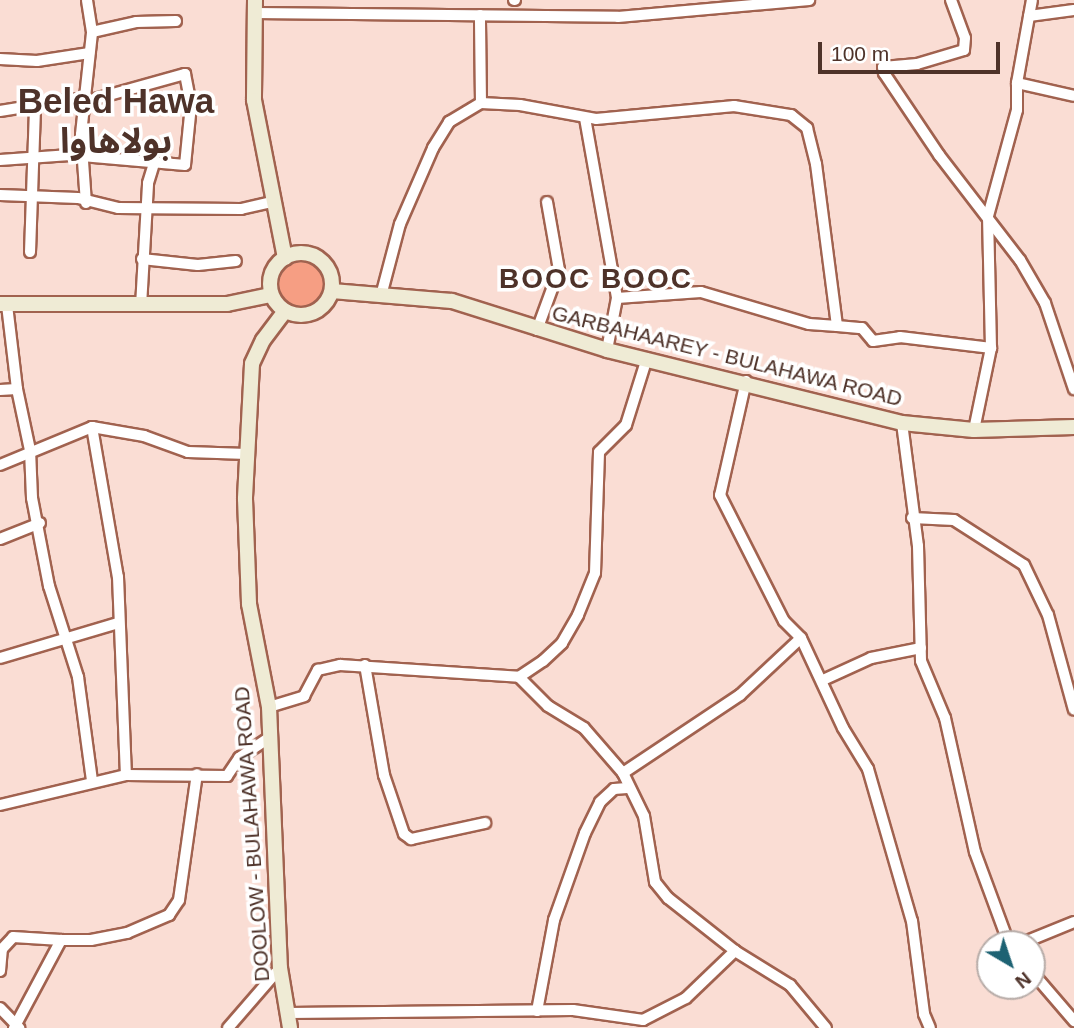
<!DOCTYPE html>
<meta charset="utf-8">
<style>
body{margin:0}
#map{position:relative;width:1074px;height:1028px;overflow:hidden;background:#faddd4;font-family:Helvetica,"Noto Sans Arabic",sans-serif}
div>[style]{position:absolute}
.green>*{inset:0;background:#f69e83}
.round{border-radius:50%}
.roads{filter:drop-shadow(2px 0 #a1624f) drop-shadow(-2px 0 #a1624f) drop-shadow(0 2px #a1624f) drop-shadow(0 -2px #a1624f)}
.street>*{height:10px;margin:-5px;padding:0 5px;transform-origin:5px;border-radius:5px;background:#fff}
.secondary>*{height:14px;margin:-7px;padding:0 7px;transform-origin:7px;border-radius:7px;background:#efebd5}
.secondary>.ring{margin:-7px;padding:0;box-sizing:content-box;background:none;border:14px solid #efebd5;border-radius:50%}
span{translate:-50% -50%;white-space:nowrap;text-align:center;line-height:1.15;-webkit-text-stroke:7px #fff;paint-order:stroke}
.street-label{font-size:21px;color:#4e3229}
.district-label{font-size:28px;color:#4e3229;font-weight:700;letter-spacing:2px}
.town-label{font-size:35px;color:#4e3229;font-weight:700}
.north{position:absolute;left:976px;top:930px;width:70px;height:70px;box-sizing:border-box;background:#fff;border:2px solid #b8ada9;border-radius:50%;rotate:141deg;font-size:19px;font-weight:700;line-height:28px;text-align:center;color:#4e3229}
.north::after{content:'';display:block;margin:auto;width:24px;height:32px;background:#1d6273;clip-path:polygon(50% 0,100% 100%,50% 72%,0 100%)}
.scale{position:absolute;left:818px;top:42px;width:182px;height:32px;box-sizing:border-box;border:4px solid #4e3229;border-top:0;padding-left:9px;font-size:21px;line-height:24px;white-space:nowrap;color:#4e3229;-webkit-text-stroke:5px #fff;paint-order:stroke}
</style>
<div id="map">
<div class="green">
<i class="round" style="left:279px;top:262px;width:46px;height:46px"></i>
</div>
<div class="roads">
<div class="street">
<i style="left:514px;top:0;width:1px"></i>
<i style="left:951px;top:0;width:40px;rotate:69.8deg"></i>
<i style="left:965px;top:38px;width:12px;rotate:95deg"></i>
<i style="left:964px;top:50px;width:49px;rotate:163.4deg"></i>
<i style="left:917px;top:64px;width:34px;rotate:175deg"></i>
<i style="left:883px;top:67px;width:6px;rotate:81deg"></i>
<i style="left:884px;top:73px;width:99px;rotate:56.1deg"></i>
<i style="left:939px;top:155px;width:133px;rotate:52.4deg"></i>
<i style="left:1020px;top:260px;width:50px;rotate:59.8deg"></i>
<i style="left:1045px;top:303px;width:91px;rotate:71.4deg"></i>
<i style="left:255px;top:13px;width:363px;rotate:0.6deg"></i>
<i style="left:618px;top:17px;width:192px;rotate:-5.1deg"></i>
<i style="left:1029px;top:16px;width:45px;rotate:-7.6deg"></i>
<i style="left:92px;top:32px;width:45px;rotate:-12.8deg"></i>
<i style="left:136px;top:22px;width:40px;rotate:-1.4deg"></i>
<i style="left:0;top:59px;width:37px;rotate:3deg"></i>
<i style="left:37px;top:61px;width:53px;rotate:-8.7deg"></i>
<i style="left:1017px;top:83px;width:58px;rotate:12.8deg"></i>
<i style="left:481px;top:103px;width:39px;rotate:3deg"></i>
<i style="left:520px;top:105px;width:77px;rotate:10.4deg"></i>
<i style="left:596px;top:119px;width:139px;rotate:-5.4deg"></i>
<i style="left:734px;top:106px;width:58px;rotate:9deg"></i>
<i style="left:791px;top:115px;width:21px;rotate:39deg"></i>
<i style="left:807px;top:128px;width:37px;rotate:76deg"></i>
<i style="left:816px;top:164px;width:163px;rotate:82.6deg"></i>
<i style="left:837px;top:326px;width:25px;rotate:5deg"></i>
<i style="left:862px;top:328px;width:17px;rotate:50deg"></i>
<i style="left:873px;top:341px;width:27px;rotate:-8deg"></i>
<i style="left:900px;top:337px;width:92px;rotate:6.9deg"></i>
<i style="left:0;top:111px;width:75px;rotate:-9.2deg"></i>
<i style="left:74px;top:99px;width:10px;rotate:17deg"></i>
<i style="left:84px;top:102px;width:105px;rotate:-15.5deg"></i>
<i style="left:185px;top:74px;width:32px;rotate:79deg"></i>
<i style="left:191px;top:105px;width:60px;rotate:95.7deg"></i>
<i style="left:185px;top:165px;width:115px;rotate:-175deg"></i>
<i style="left:70px;top:155px;width:70px;rotate:175.9deg"></i>
<i style="left:585px;top:118px;width:183px;rotate:79.9deg"></i>
<i style="left:617px;top:298px;width:53px;rotate:100.9deg"></i>
<i style="left:0;top:195px;width:78px;rotate:2.2deg"></i>
<i style="left:78px;top:198px;width:41px;rotate:14deg"></i>
<i style="left:118px;top:208px;width:123px;rotate:0.5deg"></i>
<i style="left:241px;top:209px;width:32px;rotate:-13deg"></i>
<i style="left:86px;top:203px;width:69px;rotate:-94.1deg"></i>
<i style="left:81px;top:134px;width:103px;rotate:-83.8deg"></i>
<i style="left:92px;top:32px;width:32px;rotate:-99deg"></i>
<i style="left:30px;top:252px;width:145px;rotate:-88deg"></i>
<i style="left:142px;top:259px;width:56px;rotate:6.1deg"></i>
<i style="left:198px;top:265px;width:38px;rotate:-6deg"></i>
<i style="left:382px;top:292px;width:70px;rotate:-75.2deg"></i>
<i style="left:400px;top:224px;width:83px;rotate:-66.5deg"></i>
<i style="left:433px;top:148px;width:31px;rotate:-58deg"></i>
<i style="left:449px;top:122px;width:37px;rotate:-31deg"></i>
<i style="left:481px;top:103px;width:88px;rotate:-90.7deg"></i>
<i style="left:617px;top:298px;width:84px;rotate:-4.1deg"></i>
<i style="left:701px;top:292px;width:113px;rotate:16.5deg"></i>
<i style="left:809px;top:324px;width:28px;rotate:4deg"></i>
<i style="left:7px;top:305px;width:85px;rotate:83.2deg"></i>
<i style="left:17px;top:389px;width:62px;rotate:78deg"></i>
<i style="left:30px;top:450px;width:48px;rotate:87.6deg"></i>
<i style="left:32px;top:498px;width:90px;rotate:79.1deg"></i>
<i style="left:49px;top:586px;width:96px;rotate:72.3deg"></i>
<i style="left:78px;top:677px;width:104px;rotate:82.3deg"></i>
<i style="left:141px;top:306px;width:123px;rotate:-86.7deg"></i>
<i style="left:148px;top:183px;width:21px;rotate:-73deg"></i>
<i style="left:537px;top:330px;width:64px;rotate:-69.9deg"></i>
<i style="left:559px;top:270px;width:69px;rotate:-100deg"></i>
<i style="left:746px;top:381px;width:117px;rotate:102.8deg"></i>
<i style="left:720px;top:495px;width:141px;rotate:63.1deg"></i>
<i style="left:784px;top:621px;width:24px;rotate:45deg"></i>
<i style="left:801px;top:638px;width:99px;rotate:65deg"></i>
<i style="left:843px;top:728px;width:48px;rotate:58.6deg"></i>
<i style="left:868px;top:769px;width:158px;rotate:73.9deg"></i>
<i style="left:912px;top:921px;width:94px;rotate:82.6deg"></i>
<i style="left:924px;top:1014px;width:15px;rotate:67deg"></i>
<i style="left:0;top:390px;width:17px;rotate:-3deg"></i>
<i style="left:902px;top:423px;width:124px;rotate:82.6deg"></i>
<i style="left:918px;top:546px;width:115px;rotate:88.5deg"></i>
<i style="left:921px;top:661px;width:62px;rotate:67.2deg"></i>
<i style="left:945px;top:718px;width:137px;rotate:77.4deg"></i>
<i style="left:975px;top:852px;width:98px;rotate:69.7deg"></i>
<i style="left:92px;top:427px;width:152px;rotate:80.2deg"></i>
<i style="left:118px;top:577px;width:198px;rotate:87.7deg"></i>
<i style="left:974px;top:430px;width:84px;rotate:-78.3deg"></i>
<i style="left:991px;top:348px;width:132px;rotate:-91.3deg"></i>
<i style="left:988px;top:216px;width:110px;rotate:-74.7deg"></i>
<i style="left:1017px;top:110px;width:27px;rotate:-90deg"></i>
<i style="left:1017px;top:83px;width:84px;rotate:-79.8deg"></i>
<i style="left:0;top:465px;width:100px;rotate:-22.4deg"></i>
<i style="left:92px;top:427px;width:53px;rotate:9.8deg"></i>
<i style="left:144px;top:436px;width:47px;rotate:20deg"></i>
<i style="left:188px;top:452px;width:59px;rotate:1.9deg"></i>
<i style="left:912px;top:518px;width:42px;rotate:2.7deg"></i>
<i style="left:954px;top:520px;width:83px;rotate:32.7deg"></i>
<i style="left:1024px;top:565px;width:55px;rotate:64.4deg"></i>
<i style="left:1048px;top:615px;width:98px;rotate:74.7deg"></i>
<i style="left:0;top:539px;width:43px;rotate:-21.8deg"></i>
<i style="left:0;top:658px;width:123px;rotate:-16.5deg"></i>
<i style="left:365px;top:665px;width:112px;rotate:80.2deg"></i>
<i style="left:384px;top:775px;width:62px;rotate:71.3deg"></i>
<i style="left:404px;top:834px;width:9px;rotate:36deg"></i>
<i style="left:411px;top:839px;width:76px;rotate:-12.2deg"></i>
<i style="left:519px;top:677px;width:41px;rotate:45deg"></i>
<i style="left:548px;top:706px;width:42px;rotate:31.4deg"></i>
<i style="left:584px;top:728px;width:60px;rotate:49.1deg"></i>
<i style="left:623px;top:773px;width:48px;rotate:64deg"></i>
<i style="left:644px;top:816px;width:67px;rotate:80.5deg"></i>
<i style="left:655px;top:882px;width:21px;rotate:51deg"></i>
<i style="left:668px;top:898px;width:85px;rotate:38.3deg"></i>
<i style="left:735px;top:951px;width:65px;rotate:31.7deg"></i>
<i style="left:790px;top:985px;width:56px;rotate:50.1deg"></i>
<i style="left:823px;top:680px;width:53px;rotate:-24.6deg"></i>
<i style="left:871px;top:658px;width:51px;rotate:-11.3deg"></i>
<i style="left:269px;top:707px;width:37px;rotate:-17deg"></i>
<i style="left:304px;top:696px;width:30px;rotate:-62deg"></i>
<i style="left:318px;top:670px;width:23px;rotate:-13deg"></i>
<i style="left:340px;top:665px;width:179px;rotate:3.8deg"></i>
<i style="left:519px;top:677px;width:29px;rotate:-34deg"></i>
<i style="left:543px;top:661px;width:26px;rotate:-43deg"></i>
<i style="left:562px;top:643px;width:32px;rotate:-60deg"></i>
<i style="left:578px;top:615px;width:45px;rotate:-68deg"></i>
<i style="left:595px;top:573px;width:121px;rotate:-88.1deg"></i>
<i style="left:599px;top:452px;width:38px;rotate:-45deg"></i>
<i style="left:626px;top:425px;width:70px;rotate:-72.6deg"></i>
<i style="left:623px;top:773px;width:141px;rotate:-33.7deg"></i>
<i style="left:740px;top:695px;width:83px;rotate:-43.1deg"></i>
<i style="left:0;top:805px;width:130px;rotate:-13.4deg"></i>
<i style="left:126px;top:775px;width:101px;rotate:0.6deg"></i>
<i style="left:227px;top:776px;width:22px;rotate:-56deg"></i>
<i style="left:239px;top:758px;width:34px;rotate:-34deg"></i>
<i style="left:1020px;top:944px;width:58px;rotate:-22.2deg"></i>
<i style="left:0;top:971px;width:22px;rotate:-85deg"></i>
<i style="left:2px;top:949px;width:16px;rotate:-47deg"></i>
<i style="left:13px;top:937px;width:48px;rotate:3.6deg"></i>
<i style="left:1032px;top:972px;width:65px;rotate:49.4deg"></i>
<i style="left:0;top:1008px;width:28px;rotate:46deg"></i>
<i style="left:537px;top:1011px;width:93px;rotate:-79.4deg"></i>
<i style="left:554px;top:920px;width:92px;rotate:-70.4deg"></i>
<i style="left:585px;top:833px;width:34px;rotate:-64deg"></i>
<i style="left:600px;top:802px;width:19px;rotate:-43deg"></i>
<i style="left:614px;top:789px;width:13px;rotate:-4deg"></i>
<i style="left:289px;top:1013px;width:284px;rotate:-0.6deg"></i>
<i style="left:573px;top:1010px;width:71px;rotate:8.1deg"></i>
<i style="left:643px;top:1020px;width:48px;rotate:-27.1deg"></i>
<i style="left:686px;top:998px;width:68px;rotate:-43.8deg"></i>
<i style="left:14px;top:1028px;width:100px;rotate:-61.9deg"></i>
<i style="left:61px;top:940px;width:30px"></i>
<i style="left:91px;top:940px;width:37px;rotate:-11deg"></i>
<i style="left:127px;top:933px;width:46px;rotate:-23.2deg"></i>
<i style="left:169px;top:915px;width:18px;rotate:-56deg"></i>
<i style="left:179px;top:900px;width:127px;rotate:-81.9deg"></i>
<i style="left:228px;top:1028px;width:79px;rotate:-49.1deg"></i>
</div>
<div class="secondary">
<i style="left:255px;top:0;width:100px;rotate:90.6deg"></i>
<i style="left:254px;top:100px;width:161px;rotate:78.9deg"></i>
<i class="ring" style="left:270px;top:253px;width:48px;height:48px"></i>
<i style="left:332px;top:291px;width:120px;rotate:4.8deg"></i>
<i style="left:452px;top:301px;width:163px;rotate:17.5deg"></i>
<i style="left:607px;top:350px;width:304px;rotate:13.9deg"></i>
<i style="left:902px;top:423px;width:72px;rotate:5.6deg"></i>
<i style="left:974px;top:430px;width:100px;rotate:-1.7deg"></i>
<i style="left:0;top:304px;width:227px"></i>
<i style="left:227px;top:304px;width:45px;rotate:-11.6deg"></i>
<i style="left:285px;top:311px;width:36px;rotate:127deg"></i>
<i style="left:263px;top:340px;width:26px;rotate:115deg"></i>
<i style="left:252px;top:364px;width:135px;rotate:93deg"></i>
<i style="left:245px;top:499px;width:105px;rotate:87.8deg"></i>
<i style="left:249px;top:604px;width:105px;rotate:79deg"></i>
<i style="left:269px;top:707px;width:261px;rotate:87.6deg"></i>
<i style="left:280px;top:968px;width:61px;rotate:80.5deg"></i>
</div>
</div>
<div class="street-label">
<span style="left:727px;top:356px;rotate:14deg">GARBAHAAREY - BULAHAWA ROAD</span>
<span style="left:252px;top:834px;rotate:-94deg">DOOLOW - BULAHAWA ROAD</span>
</div>
<div class="district-label">
<span style="left:596px;top:279px">BOOC BOOC</span>
</div>
<div class="town-label">
<span style="left:116px;top:121px">Beled Hawa<br>بولاهاوا</span>
</div>
<div class="north">N</div>
<div class="scale">100 m</div>
</div>
